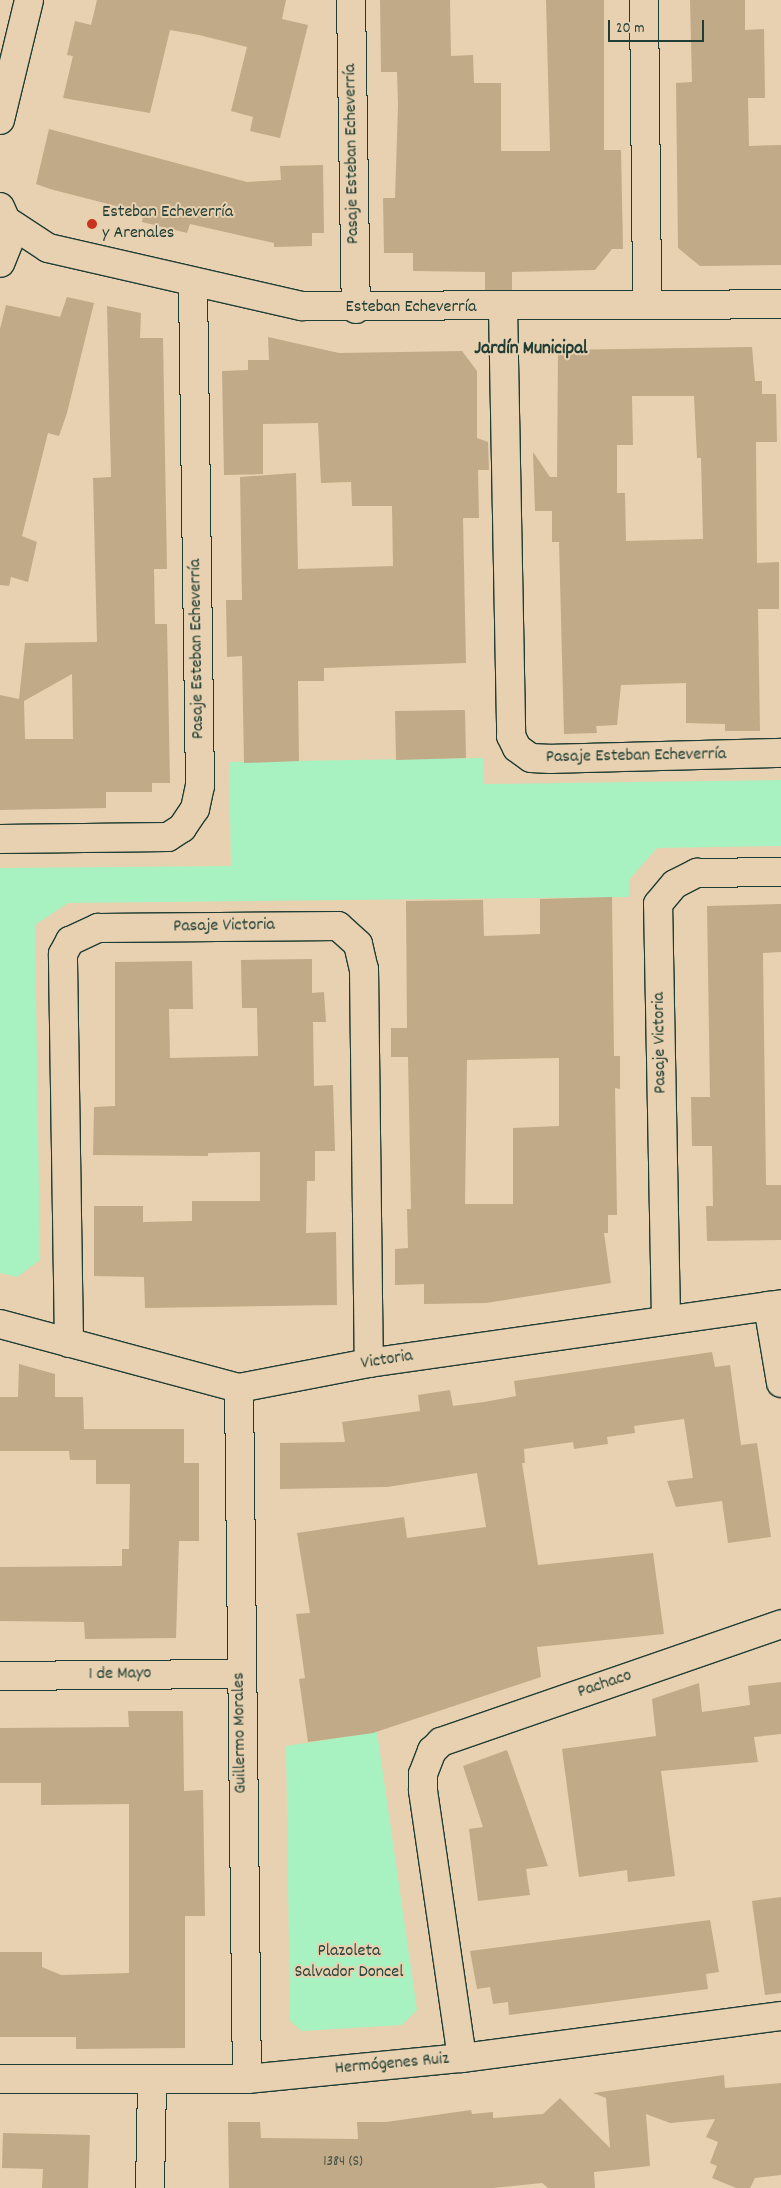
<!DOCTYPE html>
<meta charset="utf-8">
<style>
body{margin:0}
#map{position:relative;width:781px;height:2188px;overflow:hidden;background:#e8d1b0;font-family:Dekko,sans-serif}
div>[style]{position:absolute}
.green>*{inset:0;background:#a8f1c0}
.building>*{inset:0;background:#c0aa87}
.roads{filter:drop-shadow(1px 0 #1f3d34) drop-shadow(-1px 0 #1f3d34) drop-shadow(0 1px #1f3d34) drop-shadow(0 -1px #1f3d34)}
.minor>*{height:28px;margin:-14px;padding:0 14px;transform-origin:14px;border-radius:14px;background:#e8d1b0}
.tertiary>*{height:28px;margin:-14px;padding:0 14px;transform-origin:14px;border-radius:14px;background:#e8d1b0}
.dots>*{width:14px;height:14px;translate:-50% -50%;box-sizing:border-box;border:2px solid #e8d1b0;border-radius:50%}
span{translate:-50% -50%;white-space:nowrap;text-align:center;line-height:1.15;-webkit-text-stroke:4px #e8d1b0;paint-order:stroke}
.number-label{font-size:15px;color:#475849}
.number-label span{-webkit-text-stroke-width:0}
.street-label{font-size:18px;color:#1f3d34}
.poi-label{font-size:18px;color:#1f3d34}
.left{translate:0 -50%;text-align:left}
.park-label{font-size:18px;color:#26463b}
.neighbourhood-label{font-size:19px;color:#1f3d34;font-weight:700}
.scale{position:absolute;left:608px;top:20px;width:96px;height:22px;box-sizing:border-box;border:2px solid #1f3d34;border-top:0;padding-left:6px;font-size:15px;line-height:18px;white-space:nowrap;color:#1f3d34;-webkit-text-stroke:4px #e8d1b0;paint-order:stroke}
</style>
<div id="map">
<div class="green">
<i style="clip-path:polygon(483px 758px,484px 784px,781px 780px,781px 846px,657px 848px,629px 880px,629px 897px,68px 903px,35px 925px,40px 1260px,17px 1277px,0 1273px,0 868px,231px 866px,229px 762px)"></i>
<i style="clip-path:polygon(377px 1732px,417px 2010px,402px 2025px,302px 2031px,290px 2021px,286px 1746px)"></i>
</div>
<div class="building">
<i style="clip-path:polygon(97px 0,286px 0,282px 19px,308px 25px,280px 138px,250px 131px,253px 117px,231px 111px,247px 47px,199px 35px,170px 30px,150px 113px,63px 98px,73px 56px,67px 55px,75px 21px,91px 25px)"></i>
<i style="clip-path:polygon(380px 0,450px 0,451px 56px,473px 55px,474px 83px,501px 83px,501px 151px,550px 151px,546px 0,604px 0,604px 150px,621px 150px,623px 249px,612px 249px,595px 270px,512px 272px,512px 290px,485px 290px,485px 272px,413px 271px,413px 253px,384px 253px,383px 198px,395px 198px,398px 106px,397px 72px,381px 72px)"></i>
<i style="clip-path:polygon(690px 0,745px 0,745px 30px,764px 29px,765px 98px,748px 98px,749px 146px,781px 145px,781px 265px,700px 266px,678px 248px,676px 83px,692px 82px)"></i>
<i style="clip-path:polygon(49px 129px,247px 182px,281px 180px,280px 166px,323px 165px,324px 233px,312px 233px,312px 246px,274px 247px,274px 243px,190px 224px,187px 233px,142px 222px,143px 213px,50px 189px,36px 184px)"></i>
<i style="clip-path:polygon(67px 297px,94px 303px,67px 413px,59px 436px,48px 433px,22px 536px,37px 542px,28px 582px,11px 577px,9px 586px,0 585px,0 329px,6px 305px,60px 317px)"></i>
<i style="clip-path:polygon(evenodd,107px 306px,141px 313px,140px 338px,163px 338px,167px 569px,154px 569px,155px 624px,167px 624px,170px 783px,152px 783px,152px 792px,106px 792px,106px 808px,0 810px,0 695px,19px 699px,25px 643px,97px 642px,93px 478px,111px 477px,107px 306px,72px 674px,73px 739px,25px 739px,24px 701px,72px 674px)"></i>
<i style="clip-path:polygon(268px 337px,339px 353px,462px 351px,477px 371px,477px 438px,488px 442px,489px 470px,478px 470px,479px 518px,463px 518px,466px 663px,324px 668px,324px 681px,298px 681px,299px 761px,244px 763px,242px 656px,227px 657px,226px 600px,242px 600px,240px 477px,296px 473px,298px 569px,393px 566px,392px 506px,352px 506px,351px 482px,321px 483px,318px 423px,263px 424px,263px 474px,224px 475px,222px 371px,248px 370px,248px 360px,269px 360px)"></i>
<i style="clip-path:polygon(evenodd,752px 347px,755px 381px,762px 381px,762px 394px,776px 394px,777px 442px,756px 442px,757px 563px,779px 562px,779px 609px,758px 609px,760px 731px,725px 731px,725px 724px,686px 723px,686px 683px,621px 685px,617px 725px,596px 726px,597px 733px,564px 734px,559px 542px,552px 542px,552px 511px,535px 511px,533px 452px,550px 477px,557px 477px,558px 350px,752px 347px,632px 396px,694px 396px,697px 458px,701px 458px,703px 539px,626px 541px,625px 493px,617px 493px,617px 445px,633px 445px,632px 396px)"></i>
<i style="clip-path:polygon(465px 710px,466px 758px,396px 760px,395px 711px)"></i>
<i style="clip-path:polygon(evenodd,612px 897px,614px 1056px,620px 1056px,620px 1089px,615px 1088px,617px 1215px,608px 1215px,608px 1233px,604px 1233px,611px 1283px,486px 1303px,424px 1304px,424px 1284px,395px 1285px,395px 1249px,408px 1248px,407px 1209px,411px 1209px,408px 1057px,391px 1057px,391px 1028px,407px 1028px,406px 901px,483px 900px,484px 936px,540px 934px,540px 899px,612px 897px,559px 1058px,559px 1126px,513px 1128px,513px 1204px,465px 1204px,467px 1060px,559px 1058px)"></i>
<i style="clip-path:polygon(781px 904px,781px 952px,763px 953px,766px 1185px,781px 1185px,781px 1240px,707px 1241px,706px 1206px,713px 1206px,712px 1146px,692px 1146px,691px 1097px,710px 1097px,707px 906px)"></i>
<i style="clip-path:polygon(312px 959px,312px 993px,324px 992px,326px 1022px,313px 1022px,314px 1086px,333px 1085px,335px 1151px,315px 1151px,315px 1181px,307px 1181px,306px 1233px,336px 1232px,337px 1305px,145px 1308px,144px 1277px,94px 1276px,94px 1206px,143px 1206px,143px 1222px,192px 1221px,192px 1201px,260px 1201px,260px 1152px,208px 1153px,208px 1156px,93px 1155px,94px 1107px,115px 1106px,115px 962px,192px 961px,193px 1009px,169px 1009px,170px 1058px,258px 1056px,257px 1008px,242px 1008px,241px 960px)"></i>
<i style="clip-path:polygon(712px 1352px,715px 1367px,730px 1365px,741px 1445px,757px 1443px,771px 1537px,728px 1543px,722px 1501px,676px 1507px,667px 1481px,693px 1478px,684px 1419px,634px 1426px,635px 1433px,607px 1437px,608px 1444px,574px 1449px,573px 1442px,524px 1449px,525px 1463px,522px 1463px,538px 1565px,653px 1553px,664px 1634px,537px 1647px,541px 1677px,373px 1733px,308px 1742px,299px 1679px,305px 1678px,296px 1614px,310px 1613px,297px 1533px,404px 1517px,407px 1538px,486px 1527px,477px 1473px,387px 1487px,280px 1489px,280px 1443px,345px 1442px,342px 1422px,420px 1411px,418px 1395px,450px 1390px,453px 1406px,484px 1402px,516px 1396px,514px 1381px)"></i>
<i style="clip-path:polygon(19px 1364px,55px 1374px,55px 1397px,83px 1397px,84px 1429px,184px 1429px,184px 1463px,199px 1463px,199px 1541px,179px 1541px,176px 1638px,85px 1639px,84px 1622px,0 1621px,0 1567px,122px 1566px,122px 1549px,129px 1549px,130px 1484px,96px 1484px,96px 1460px,70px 1460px,69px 1451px,0 1451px,0 1397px,18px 1397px)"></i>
<i style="clip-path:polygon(781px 1682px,781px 1734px,754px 1737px,758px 1762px,661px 1771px,675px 1876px,628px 1882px,627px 1870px,579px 1877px,562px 1749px,656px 1736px,652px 1699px,699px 1683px,702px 1712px,750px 1705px,748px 1686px)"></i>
<i style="clip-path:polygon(128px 1711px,183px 1711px,184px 1791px,203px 1790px,205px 1916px,185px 1916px,185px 2048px,76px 2049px,76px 2037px,0 2037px,0 1952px,42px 1952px,42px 1967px,61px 1975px,129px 1973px,129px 1804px,41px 1805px,41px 1783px,0 1783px,0 1728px,129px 1727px)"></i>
<i style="clip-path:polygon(507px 1750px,548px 1866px,526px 1869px,530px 1895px,478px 1901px,469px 1829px,483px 1827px,463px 1766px)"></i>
<i style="clip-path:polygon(781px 1897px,781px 1993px,765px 1995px,752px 1901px)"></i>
<i style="clip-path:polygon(710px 1920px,719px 1972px,706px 1974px,708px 1989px,509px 2015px,508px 2002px,493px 2004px,490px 1987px,477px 1989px,470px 1951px)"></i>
<i style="clip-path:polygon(724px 2075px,725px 2088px,781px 2083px,781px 2175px,755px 2178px,750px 2188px,736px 2188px,712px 2178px,717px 2166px,710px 2163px,718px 2142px,706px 2137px,715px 2119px,670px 2123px,646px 2114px,650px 2166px,594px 2172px,595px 2188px,548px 2188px,542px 2183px,493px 2188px,229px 2188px,228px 2122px,260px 2122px,261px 2138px,358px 2139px,357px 2122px,386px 2122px,471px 2110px,472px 2114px,493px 2112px,493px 2118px,543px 2114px,560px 2098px,610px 2148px,606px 2098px,593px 2093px)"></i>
<i style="clip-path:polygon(3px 2133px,90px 2135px,88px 2188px,42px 2188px,43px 2169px,2px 2168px)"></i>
</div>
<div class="roads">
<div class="minor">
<i style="left:351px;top:0;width:309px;rotate:89.1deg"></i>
<i style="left:644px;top:0;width:305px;rotate:89.4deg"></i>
<i style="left:10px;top:223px;width:45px;rotate:33.3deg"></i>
<i style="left:48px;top:248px;width:261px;rotate:12.9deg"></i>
<i style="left:302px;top:306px;width:479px;rotate:-0.2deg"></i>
<i style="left:503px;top:307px;width:429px;rotate:88.9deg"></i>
<i style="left:511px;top:736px;width:13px;rotate:63deg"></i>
<i style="left:517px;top:748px;width:17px;rotate:36deg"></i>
<i style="left:531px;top:758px;width:20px;rotate:3deg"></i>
<i style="left:551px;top:759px;width:230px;rotate:-1.5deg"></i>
<i style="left:0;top:839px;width:168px;rotate:-0.7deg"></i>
<i style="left:168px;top:837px;width:17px;rotate:-33deg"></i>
<i style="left:182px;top:828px;width:23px;rotate:-56deg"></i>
<i style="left:195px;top:809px;width:24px;rotate:-78deg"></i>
<i style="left:200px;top:786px;width:504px;rotate:-90.8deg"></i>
<i style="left:768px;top:1306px;width:78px;rotate:80.4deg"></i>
<i style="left:666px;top:1318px;width:414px;rotate:-91.1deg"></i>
<i style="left:658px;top:904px;width:26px;rotate:-50deg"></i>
<i style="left:675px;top:884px;width:25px;rotate:-27deg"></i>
<i style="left:697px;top:873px;width:84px;rotate:-0.7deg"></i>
<i style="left:69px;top:1343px;width:389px;rotate:-90.9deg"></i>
<i style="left:63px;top:954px;width:15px;rotate:-62deg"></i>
<i style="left:70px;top:941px;width:31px;rotate:-25deg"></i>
<i style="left:98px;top:928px;width:240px;rotate:-0.5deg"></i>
<i style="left:338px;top:926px;width:27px;rotate:42deg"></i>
<i style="left:358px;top:944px;width:26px;rotate:77deg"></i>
<i style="left:364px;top:969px;width:394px;rotate:89.3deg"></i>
<i style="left:239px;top:1388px;width:691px;rotate:89.34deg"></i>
<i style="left:0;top:1676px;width:240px;rotate:-0.5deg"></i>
<i style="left:462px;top:2058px;width:271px;rotate:-98.3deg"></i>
<i style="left:423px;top:1790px;width:16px;rotate:-90deg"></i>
<i style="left:423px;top:1774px;width:25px;rotate:-69deg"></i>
<i style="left:432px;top:1751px;width:13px;rotate:-45deg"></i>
<i style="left:441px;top:1742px;width:360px;rotate:-19.1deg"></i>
<i style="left:0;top:2079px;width:247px"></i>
<i style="left:247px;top:2079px;width:216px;rotate:-5.6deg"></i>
<i style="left:462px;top:2058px;width:322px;rotate:-7.5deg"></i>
<i style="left:150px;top:2188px;width:109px;rotate:-88.9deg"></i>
</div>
<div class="tertiary">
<i style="left:0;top:120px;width:123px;rotate:-76.4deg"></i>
<i style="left:0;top:207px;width:30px;rotate:66deg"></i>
<i style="left:12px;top:234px;width:31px;rotate:112deg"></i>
<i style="left:0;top:1324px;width:247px;rotate:15deg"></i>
<i style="left:239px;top:1388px;width:132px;rotate:-10.9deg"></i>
<i style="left:369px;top:1363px;width:416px;rotate:-8.1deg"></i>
</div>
</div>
<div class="dots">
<i style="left:92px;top:224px;background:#c8321e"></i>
</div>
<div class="number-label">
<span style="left:343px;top:2163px">1384 (S)</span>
</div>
<div class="street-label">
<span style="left:353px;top:154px;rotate:-91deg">Pasaje Esteban Echeverría</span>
<span style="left:411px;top:308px">Esteban Echeverría</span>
<span style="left:198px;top:649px;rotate:-91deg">Pasaje Esteban Echeverría</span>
<span style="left:636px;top:757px;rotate:-1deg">Pasaje Esteban Echeverría</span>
<span style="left:224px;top:927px;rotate:-1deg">Pasaje Victoria</span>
<span style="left:661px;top:1043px;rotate:-91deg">Pasaje Victoria</span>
<span style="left:387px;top:1361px;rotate:-9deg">Victoria</span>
<span style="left:120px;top:1675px;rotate:-1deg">1 de Mayo</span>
<span style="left:605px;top:1685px;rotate:-19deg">Pachaco</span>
<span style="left:241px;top:1733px;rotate:-91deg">Guillermo Morales</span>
<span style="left:392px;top:2065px;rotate:-5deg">Hermógenes Ruiz</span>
</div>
<div class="poi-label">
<span class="left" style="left:102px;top:224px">Esteban Echeverría<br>y Arenales</span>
</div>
<div class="park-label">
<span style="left:349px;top:1963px">Plazoleta<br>Salvador Doncel</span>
</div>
<div class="neighbourhood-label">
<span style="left:531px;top:350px">Jardín Municipal</span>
</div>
<div class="scale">20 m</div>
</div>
